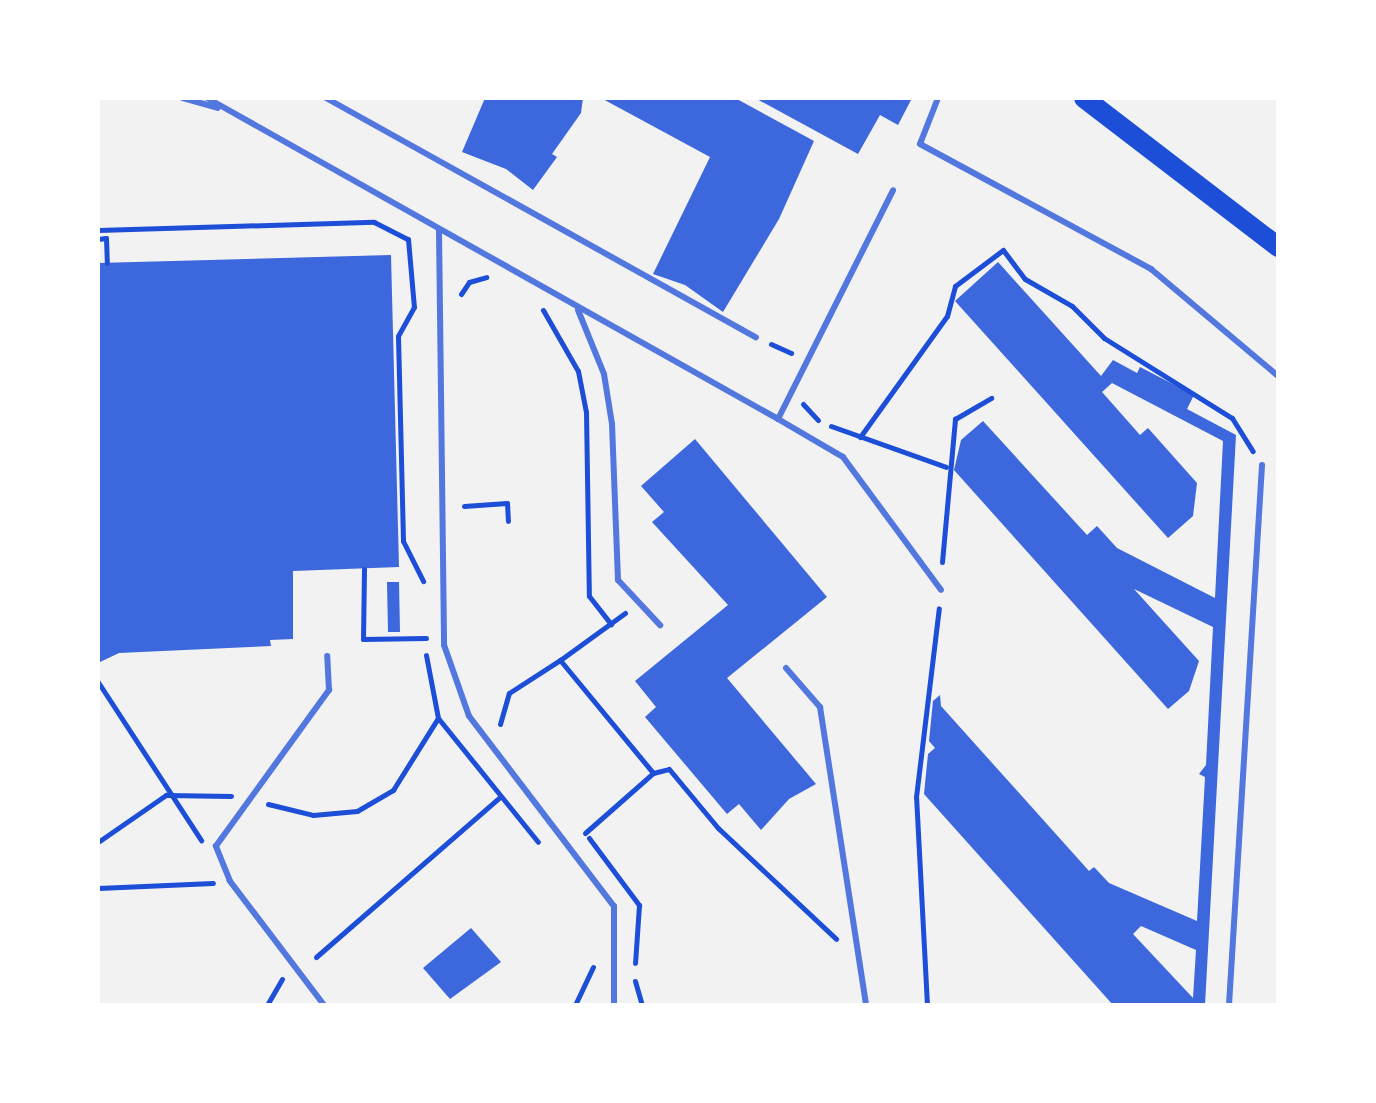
<!DOCTYPE html>
<style>
body{margin:0}
#map{position:relative;width:1376px;height:1103px;overflow:hidden;background:#f2f2f2;font-family:Arial,sans-serif}
div>[style]{position:absolute}
.building>*{inset:0;background:#3d67dc}
.path>*{height:5px;margin:-2.5px;padding:0 2.5px;transform-origin:2.5px;border-radius:2.5px;background:#1d4ed8}
.service>*{height:6px;margin:-3px;padding:0 3px;transform-origin:3px;border-radius:3px;background:#5277de}
.primary>*{height:20px;margin:-10px;padding:0 10px;transform-origin:10px;border-radius:10px;background:#1d4ed8}
span{translate:-50% -50%;white-space:nowrap;text-align:center;line-height:1.15;-webkit-text-stroke:7px #fff;paint-order:stroke}
.frame{position:absolute;inset:0;border:100px solid #fff;pointer-events:none}
</style>
<div id="map">
<div class="building">
<i style="clip-path:polygon(485px 98px,583px 98px,581px 113px,552px 154px,557px 157px,533px 190px,506px 169px,462px 152px)"></i>
<i style="clip-path:polygon(601px 98px,735px 98px,814px 141px,779px 219px,723px 312px,685px 285px,653px 274px,710px 157px)"></i>
<i style="clip-path:polygon(755px 98px,908px 98px,911px 100px,898px 125px,880px 115px,858px 154px)"></i>
<i style="clip-path:polygon(391px 255px,399px 567px,293px 571px,293px 639px,270px 640px,271px 646px,119px 653px,98px 663px,98px 263px)"></i>
<i style="clip-path:polygon(evenodd,998px 262px,1101px 376px,1113px 360px,1137px 373px,1140px 367px,1194px 395px,1187px 409px,1236px 435px,1205px 1005px,1113px 1005px,924px 794px,928px 754px,935px 748px,929px 741px,933px 701px,940px 695px,941px 706px,1089px 871px,1094px 867px,1109px 883px,1197px 921px,1205px 777px,1199px 774px,1206px 765px,1213px 627px,1134px 589px,1199px 661px,1189px 691px,1168px 709px,954px 470px,961px 440px,983px 421px,1087px 535px,1097px 526px,1117px 548px,1215px 598px,1223px 441px,1112px 383px,1102px 392px,1140px 435px,1148px 428px,1197px 483px,1193px 516px,1168px 538px,955px 301px,998px 262px,1141px 926px,1196px 950px,1193px 998px,1133px 934px,1141px 926px)"></i>
<i style="clip-path:polygon(695px 439px,827px 597px,727px 678px,816px 784px,789px 799px,761px 830px,739px 804px,727px 814px,645px 717px,656px 707px,635px 681px,728px 605px,652px 522px,664px 512px,641px 486px)"></i>
<i style="clip-path:polygon(387px 582px,399px 582px,400px 632px,388px 632px)"></i>
<i style="clip-path:polygon(471px 928px,501px 962px,450px 999px,423px 968px)"></i>
</div>
<div class="path">
<i style="left:98px;top:230px;width:276px;rotate:-1.7deg"></i>
<i style="left:374px;top:222px;width:38px;rotate:27deg"></i>
<i style="left:408px;top:239px;width:68px;rotate:85deg"></i>
<i style="left:414px;top:307px;width:33px;rotate:119deg"></i>
<i style="left:398px;top:336px;width:205px;rotate:88.6deg"></i>
<i style="left:403px;top:541px;width:45px;rotate:63.4deg"></i>
<i style="left:98px;top:239px;width:8px;rotate:-7deg"></i>
<i style="left:106px;top:238px;width:25px;rotate:88deg"></i>
<i style="left:461px;top:294px;width:14px;rotate:-56deg"></i>
<i style="left:469px;top:282px;width:18px;rotate:-16deg"></i>
<i style="left:543px;top:310px;width:70px;rotate:60.2deg"></i>
<i style="left:578px;top:371px;width:42px;rotate:79deg"></i>
<i style="left:586px;top:412px;width:184px;rotate:89.1deg"></i>
<i style="left:589px;top:596px;width:36px;rotate:52deg"></i>
<i style="left:771px;top:344px;width:22px;rotate:24deg"></i>
<i style="left:803px;top:404px;width:22px;rotate:47deg"></i>
<i style="left:831px;top:426px;width:122px;rotate:19.6deg"></i>
<i style="left:860px;top:437px;width:149px;rotate:-54.3deg"></i>
<i style="left:947px;top:316px;width:31px;rotate:-75deg"></i>
<i style="left:955px;top:286px;width:60px;rotate:-36.9deg"></i>
<i style="left:1003px;top:250px;width:36px;rotate:53deg"></i>
<i style="left:1025px;top:279px;width:54px;rotate:29.9deg"></i>
<i style="left:1072px;top:306px;width:45px;rotate:45deg"></i>
<i style="left:1104px;top:338px;width:151px;rotate:32deg"></i>
<i style="left:1232px;top:418px;width:39px;rotate:58deg"></i>
<i style="left:464px;top:506px;width:43px;rotate:-4deg"></i>
<i style="left:507px;top:503px;width:18px;rotate:87deg"></i>
<i style="left:942px;top:562px;width:144px;rotate:-84.8deg"></i>
<i style="left:955px;top:419px;width:42px;rotate:-30.3deg"></i>
<i style="left:364px;top:569px;width:70px;rotate:90.8deg"></i>
<i style="left:363px;top:639px;width:63px;rotate:-0.9deg"></i>
<i style="left:625px;top:613px;width:80px;rotate:144.1deg"></i>
<i style="left:560px;top:660px;width:146px;rotate:50.5deg"></i>
<i style="left:98px;top:682px;width:189px;rotate:56.9deg"></i>
<i style="left:438px;top:718px;width:159px;rotate:51.1deg"></i>
<i style="left:500px;top:724px;width:32px;rotate:-74deg"></i>
<i style="left:509px;top:693px;width:61px;rotate:-32.9deg"></i>
<i style="left:268px;top:804px;width:46px;rotate:13.7deg"></i>
<i style="left:313px;top:815px;width:44px;rotate:-5.2deg"></i>
<i style="left:357px;top:811px;width:42px;rotate:-30.3deg"></i>
<i style="left:393px;top:790px;width:85px;rotate:-58deg"></i>
<i style="left:438px;top:718px;width:64px;rotate:-100.8deg"></i>
<i style="left:585px;top:833px;width:91px;rotate:-41.4deg"></i>
<i style="left:653px;top:773px;width:16px;rotate:-14deg"></i>
<i style="left:669px;top:769px;width:77px;rotate:50.3deg"></i>
<i style="left:718px;top:828px;width:162px;rotate:43.2deg"></i>
<i style="left:589px;top:838px;width:84px;rotate:53.3deg"></i>
<i style="left:639px;top:905px;width:58px;rotate:93.9deg"></i>
<i style="left:98px;top:842px;width:83px;rotate:-34.7deg"></i>
<i style="left:166px;top:795px;width:65px;rotate:0.9deg"></i>
<i style="left:98px;top:888px;width:115px;rotate:-2.5deg"></i>
<i style="left:316px;top:957px;width:242px;rotate:-41deg"></i>
<i style="left:635px;top:981px;width:25px;rotate:74deg"></i>
<i style="left:267px;top:1005px;width:30px;rotate:-60deg"></i>
<i style="left:575px;top:1005px;width:42px;rotate:-64.7deg"></i>
<i style="left:927px;top:1005px;width:208px;rotate:-93deg"></i>
<i style="left:916px;top:797px;width:190px;rotate:-83.1deg"></i>
</div>
<div class="service">
<i style="left:183px;top:98px;width:36px;rotate:16deg"></i>
<i style="left:207px;top:98px;width:655px;rotate:29.34deg"></i>
<i style="left:778px;top:419px;width:256px;rotate:-63.3deg"></i>
<i style="left:326px;top:98px;width:492px;rotate:29.1deg"></i>
<i style="left:938px;top:98px;width:49px;rotate:111.4deg"></i>
<i style="left:920px;top:144px;width:263px;rotate:28.4deg"></i>
<i style="left:1151px;top:269px;width:166px;rotate:40.1deg"></i>
<i style="left:439px;top:230px;width:415px;rotate:89.3deg"></i>
<i style="left:444px;top:645px;width:75px;rotate:70.6deg"></i>
<i style="left:469px;top:716px;width:239px;rotate:52.7deg"></i>
<i style="left:614px;top:906px;width:99px;rotate:90deg"></i>
<i style="left:578px;top:310px;width:69px;rotate:67.9deg"></i>
<i style="left:604px;top:374px;width:51px;rotate:80.9deg"></i>
<i style="left:612px;top:424px;width:156px;rotate:87.8deg"></i>
<i style="left:618px;top:580px;width:62px;rotate:47deg"></i>
<i style="left:778px;top:419px;width:75px;rotate:30.3deg"></i>
<i style="left:843px;top:457px;width:165px;rotate:53.6deg"></i>
<i style="left:786px;top:668px;width:52px;rotate:48.9deg"></i>
<i style="left:820px;top:707px;width:302px;rotate:81.2deg"></i>
<i style="left:324px;top:1005px;width:156px;rotate:-127.2deg"></i>
<i style="left:230px;top:881px;width:38px;rotate:-112deg"></i>
<i style="left:216px;top:846px;width:193px;rotate:-54.1deg"></i>
<i style="left:329px;top:690px;width:34px;rotate:-93deg"></i>
<i style="left:1229px;top:1005px;width:541px;rotate:-86.5deg"></i>
</div>
<div class="primary">
<i style="left:1084px;top:98px;width:245px;rotate:37.5deg"></i>
</div>
<div class="frame"></div>
</div>
